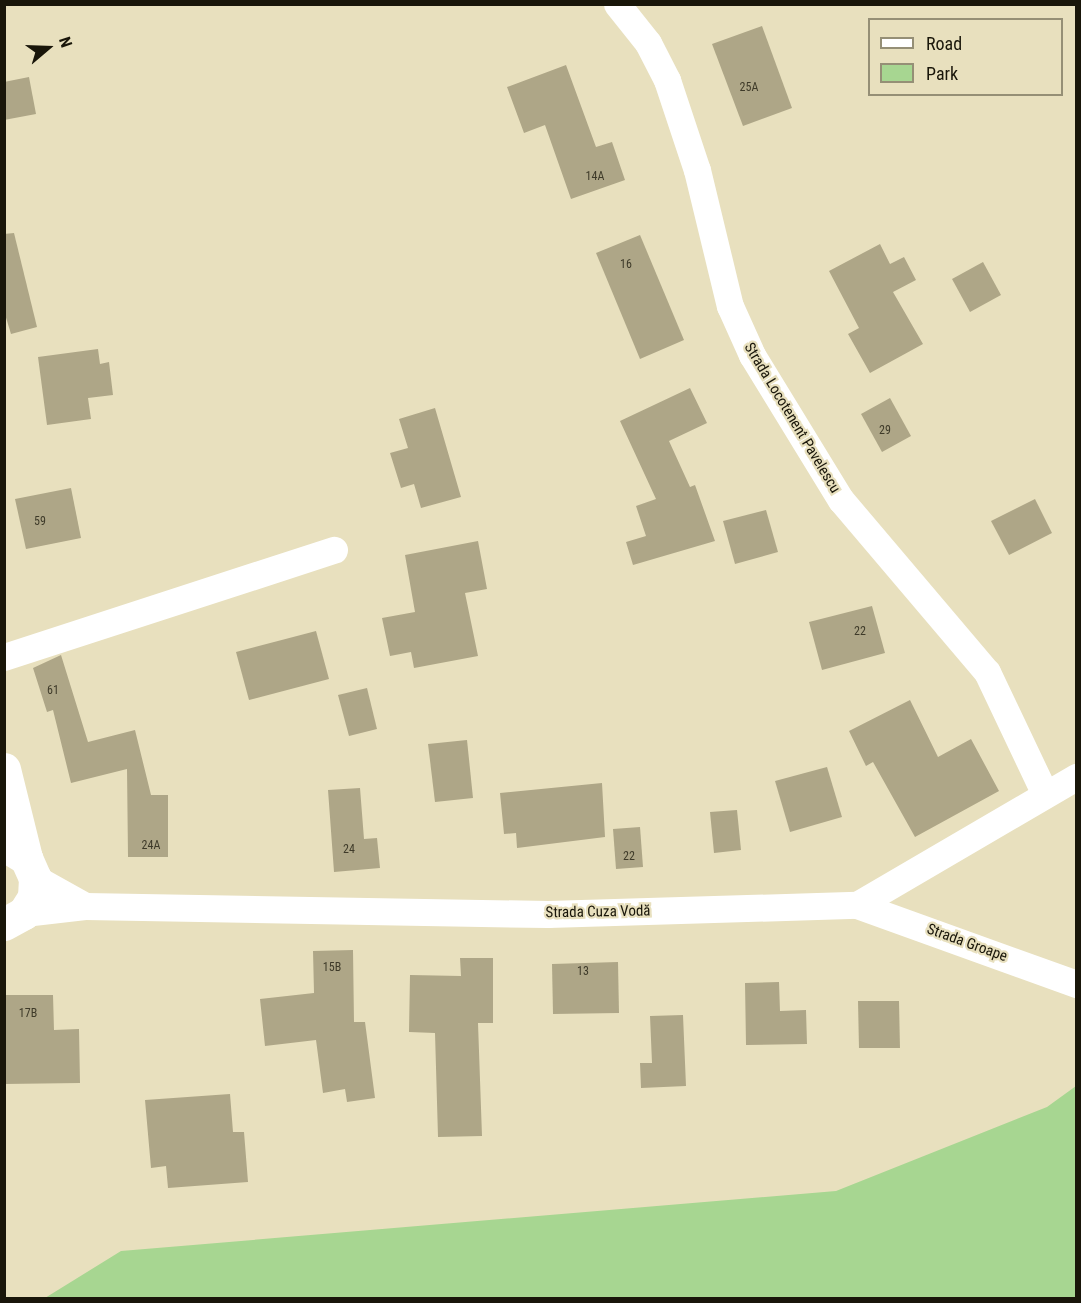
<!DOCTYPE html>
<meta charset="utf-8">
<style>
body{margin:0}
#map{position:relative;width:1081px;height:1303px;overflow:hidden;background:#e8e0be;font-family:"Roboto Condensed",sans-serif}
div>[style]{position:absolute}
.green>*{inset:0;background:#a7d691}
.building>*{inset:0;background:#aea687}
.street>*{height:27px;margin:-13.5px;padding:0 13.5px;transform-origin:13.5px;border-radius:13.5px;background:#fff}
.secondary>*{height:33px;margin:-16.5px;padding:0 16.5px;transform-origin:16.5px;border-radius:16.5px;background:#fff}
span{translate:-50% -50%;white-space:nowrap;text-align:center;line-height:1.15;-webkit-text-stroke:4.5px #e8e0be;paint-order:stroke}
.number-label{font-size:12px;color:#3e3a29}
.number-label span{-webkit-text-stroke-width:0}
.street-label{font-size:15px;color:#19160a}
.frame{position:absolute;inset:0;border:6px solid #19160a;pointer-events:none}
.legend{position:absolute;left:868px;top:18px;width:195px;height:78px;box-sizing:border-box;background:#e8e0be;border:2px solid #958f76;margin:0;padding:8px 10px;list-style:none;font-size:18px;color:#19160a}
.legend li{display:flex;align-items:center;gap:12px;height:30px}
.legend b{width:30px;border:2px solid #958f76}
.north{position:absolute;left:18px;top:18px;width:60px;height:60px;-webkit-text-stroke:4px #e8e0be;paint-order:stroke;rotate:71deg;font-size:16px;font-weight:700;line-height:24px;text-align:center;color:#19160a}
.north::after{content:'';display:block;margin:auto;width:21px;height:27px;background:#19160a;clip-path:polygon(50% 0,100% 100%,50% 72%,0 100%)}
</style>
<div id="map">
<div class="green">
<i style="clip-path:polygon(1076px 1086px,1076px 1298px,45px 1298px,121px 1251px,836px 1191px,1047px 1107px)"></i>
</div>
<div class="building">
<i style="clip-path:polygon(762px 26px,792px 108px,743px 126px,712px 44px)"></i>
<i style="clip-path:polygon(566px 65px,596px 147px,612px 142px,625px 180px,571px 199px,545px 125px,524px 133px,507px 87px)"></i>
<i style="clip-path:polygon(29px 77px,36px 114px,4px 120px,4px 82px)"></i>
<i style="clip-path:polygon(14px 233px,37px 327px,11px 334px,4px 311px,4px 234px)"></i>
<i style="clip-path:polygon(640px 235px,684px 340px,640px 359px,596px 253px)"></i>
<i style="clip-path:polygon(880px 244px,890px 264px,904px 257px,916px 280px,893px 292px,923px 344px,870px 373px,848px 334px,859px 328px,829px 271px)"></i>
<i style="clip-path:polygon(983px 262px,1001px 295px,970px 312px,952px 279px)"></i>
<i style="clip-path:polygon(98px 349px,100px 364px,109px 362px,113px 395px,88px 398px,91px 419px,47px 425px,38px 357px)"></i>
<i style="clip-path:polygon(690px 388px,707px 423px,669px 441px,690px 487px,695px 485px,715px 541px,633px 565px,626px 542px,646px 536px,636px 506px,656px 499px,620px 421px)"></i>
<i style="clip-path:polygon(890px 398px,911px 436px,882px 452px,861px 414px)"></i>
<i style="clip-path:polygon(435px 408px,461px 497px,421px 508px,414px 484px,401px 488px,390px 453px,408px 448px,399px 419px)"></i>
<i style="clip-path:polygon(71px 488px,81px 538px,26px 549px,15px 499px)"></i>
<i style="clip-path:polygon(1035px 499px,1052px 533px,1009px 555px,991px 521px)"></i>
<i style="clip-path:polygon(766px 510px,778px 552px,735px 564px,723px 521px)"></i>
<i style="clip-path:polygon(478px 541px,487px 589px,465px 593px,478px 656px,414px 668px,411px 652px,390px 656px,382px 618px,415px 612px,405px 555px)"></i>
<i style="clip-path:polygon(872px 606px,885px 653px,822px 670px,809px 622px)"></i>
<i style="clip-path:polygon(316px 631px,329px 679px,249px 700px,236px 652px)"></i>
<i style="clip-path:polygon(61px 655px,88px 742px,135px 730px,151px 795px,168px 795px,168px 857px,128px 857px,127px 769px,71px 783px,53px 710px,47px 712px,33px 668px)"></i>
<i style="clip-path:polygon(367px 688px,377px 729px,349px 736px,338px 695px)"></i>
<i style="clip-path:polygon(910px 700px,938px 757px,971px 739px,999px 791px,915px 837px,873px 762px,866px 766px,849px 731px)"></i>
<i style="clip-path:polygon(467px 740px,473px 798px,435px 802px,428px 744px)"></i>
<i style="clip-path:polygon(827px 767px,842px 817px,790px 832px,775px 781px)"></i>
<i style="clip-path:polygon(602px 783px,605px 837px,517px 848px,516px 833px,504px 834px,500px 793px)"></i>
<i style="clip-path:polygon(360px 788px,364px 839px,377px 838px,380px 868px,334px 872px,328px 790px)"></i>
<i style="clip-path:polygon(737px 810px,741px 850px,714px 853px,710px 812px)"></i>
<i style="clip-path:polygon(640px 827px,643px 867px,616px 869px,613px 829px)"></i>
<i style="clip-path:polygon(353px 950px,354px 1022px,365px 1022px,375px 1098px,347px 1102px,345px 1089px,323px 1093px,316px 1040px,265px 1046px,260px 999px,314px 993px,313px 951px)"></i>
<i style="clip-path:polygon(460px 958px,493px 958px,493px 1023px,478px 1023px,482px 1136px,438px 1137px,435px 1033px,409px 1032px,410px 975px,461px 976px)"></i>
<i style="clip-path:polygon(618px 962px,619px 1013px,553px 1014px,552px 964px)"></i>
<i style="clip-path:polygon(779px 982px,780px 1011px,806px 1010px,807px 1044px,746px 1045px,745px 983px)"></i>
<i style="clip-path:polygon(4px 995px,53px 995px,54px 1030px,79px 1029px,80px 1083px,4px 1084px)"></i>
<i style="clip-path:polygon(858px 1001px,899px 1001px,900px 1048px,859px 1048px)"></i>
<i style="clip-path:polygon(683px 1015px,686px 1086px,641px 1088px,640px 1063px,652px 1063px,650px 1016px)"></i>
<i style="clip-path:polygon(230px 1094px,233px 1132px,244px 1132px,248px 1182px,168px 1188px,166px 1166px,151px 1168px,145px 1100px)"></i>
</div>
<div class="street">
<i style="left:617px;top:4px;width:50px;rotate:51.5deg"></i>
<i style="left:648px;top:43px;width:42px;rotate:62.8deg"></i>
<i style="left:667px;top:80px;width:95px;rotate:71.6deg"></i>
<i style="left:697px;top:170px;width:140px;rotate:76.4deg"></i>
<i style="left:730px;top:306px;width:54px;rotate:65.8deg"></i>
<i style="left:752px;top:355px;width:170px;rotate:58.5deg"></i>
<i style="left:841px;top:500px;width:226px;rotate:49.7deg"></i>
<i style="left:987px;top:672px;width:133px;rotate:64.6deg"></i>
<i style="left:4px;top:657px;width:347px;rotate:-18deg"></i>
<i style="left:35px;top:878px;width:57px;rotate:29.2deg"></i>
<i style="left:857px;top:905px;width:233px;rotate:19.8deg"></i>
<i style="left:24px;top:913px;width:61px;rotate:-6.5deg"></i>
<i style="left:85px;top:906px;width:463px;rotate:1deg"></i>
<i style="left:548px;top:914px;width:309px;rotate:-1.7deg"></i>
<i style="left:857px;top:905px;width:254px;rotate:-30.3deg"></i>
</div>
<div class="secondary">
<i style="left:4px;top:769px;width:92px;rotate:76.1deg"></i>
<i style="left:4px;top:845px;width:26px;rotate:31deg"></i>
<i style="left:26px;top:858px;width:22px;rotate:66deg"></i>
<i style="left:35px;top:878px;width:19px;rotate:93deg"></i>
<i style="left:34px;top:897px;width:19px;rotate:122deg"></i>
<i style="left:24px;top:913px;width:23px;rotate:151deg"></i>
</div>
<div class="number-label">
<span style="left:749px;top:88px">25A</span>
<span style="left:595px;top:177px">14A</span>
<span style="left:626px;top:265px">16</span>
<span style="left:885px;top:431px">29</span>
<span style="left:40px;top:522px">59</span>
<span style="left:860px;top:632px">22</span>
<span style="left:53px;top:691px">61</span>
<span style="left:151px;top:846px">24A</span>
<span style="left:349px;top:850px">24</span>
<span style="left:629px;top:857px">22</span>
<span style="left:332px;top:968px">15B</span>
<span style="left:583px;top:972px">13</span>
<span style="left:28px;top:1014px">17B</span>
</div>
<div class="street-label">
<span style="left:792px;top:418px;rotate:59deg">Strada Locotenent Pavelescu</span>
<span style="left:598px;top:912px;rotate:-1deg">Strada Cuza Vodă</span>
<span style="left:967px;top:943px;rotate:20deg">Strada Groape</span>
</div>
<div class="frame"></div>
<ul class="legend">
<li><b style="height:8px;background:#fff"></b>Road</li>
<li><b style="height:16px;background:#a7d691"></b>Park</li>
</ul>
<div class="north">N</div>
</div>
